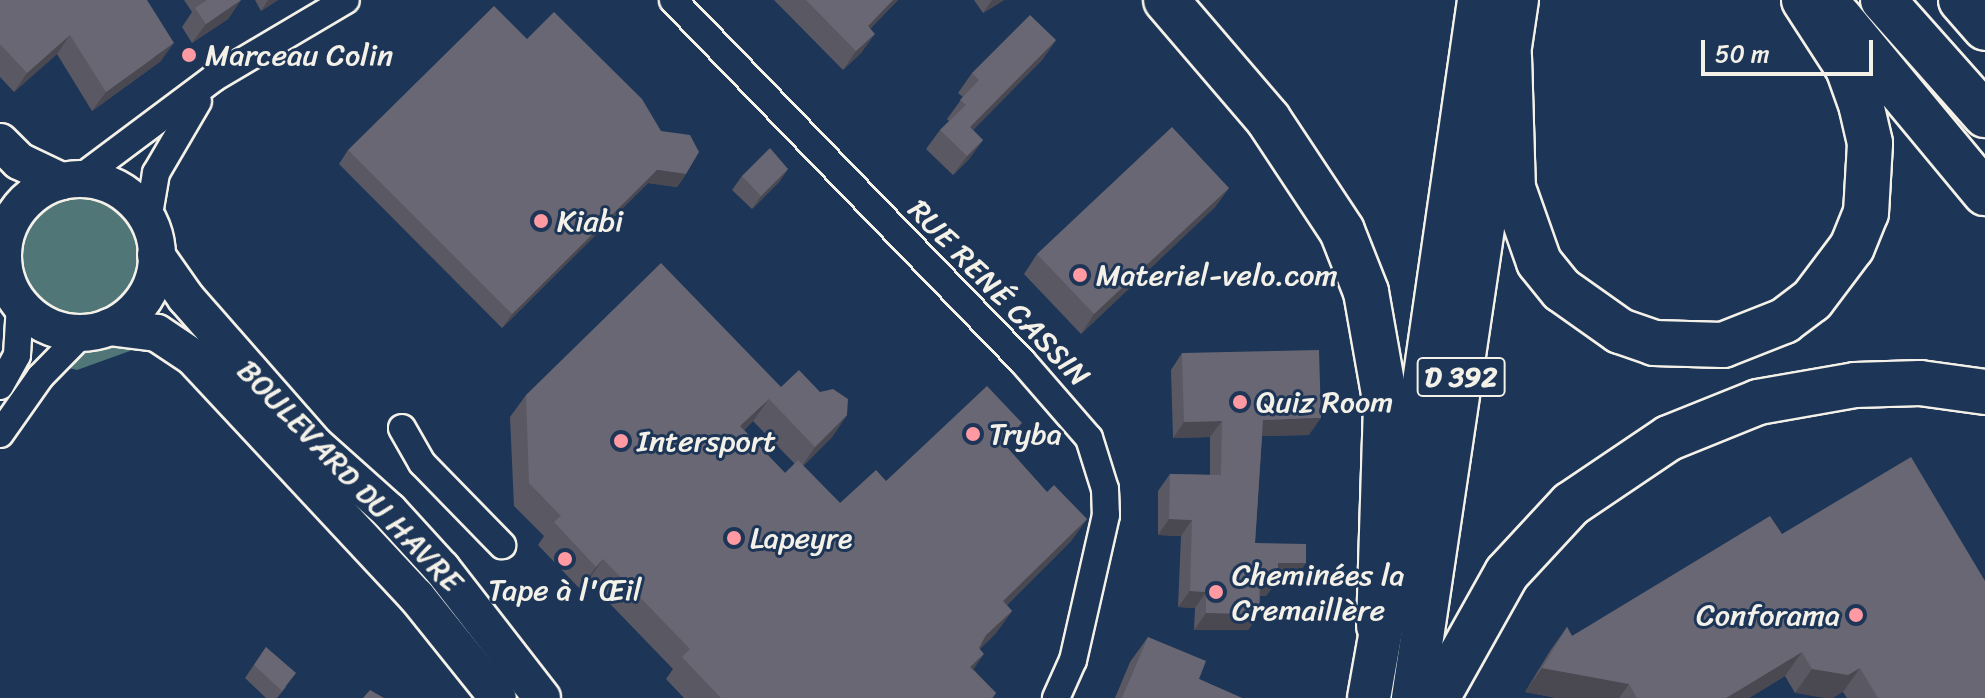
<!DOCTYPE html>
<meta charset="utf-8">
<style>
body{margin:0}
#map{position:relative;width:1985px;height:698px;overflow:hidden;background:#1d3557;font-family:Sriracha,sans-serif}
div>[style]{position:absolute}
.green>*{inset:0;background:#517678}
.round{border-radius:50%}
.roads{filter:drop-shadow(2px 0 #f4f1e8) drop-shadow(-2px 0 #f4f1e8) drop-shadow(0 2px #f4f1e8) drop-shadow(0 -2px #f4f1e8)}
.street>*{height:26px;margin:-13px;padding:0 13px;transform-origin:13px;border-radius:13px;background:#1d3557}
.secondary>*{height:36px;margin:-18px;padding:0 18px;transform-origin:18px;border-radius:18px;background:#1d3557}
.secondary>.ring{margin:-18px;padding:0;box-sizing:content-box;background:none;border:36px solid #1d3557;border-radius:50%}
.primary>*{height:42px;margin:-21px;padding:0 21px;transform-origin:21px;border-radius:21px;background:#1d3557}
.highway>*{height:44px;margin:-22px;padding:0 22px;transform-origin:22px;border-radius:22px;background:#1d3557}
.wall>*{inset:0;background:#5a5963}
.shaded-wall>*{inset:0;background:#4a4850}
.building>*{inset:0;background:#696773}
.dots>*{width:22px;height:22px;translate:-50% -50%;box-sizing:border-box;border:4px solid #1d3557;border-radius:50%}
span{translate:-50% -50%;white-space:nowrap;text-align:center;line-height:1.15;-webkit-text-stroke:6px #1d3557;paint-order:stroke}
.shield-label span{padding:2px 6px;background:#1d3557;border:2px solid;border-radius:6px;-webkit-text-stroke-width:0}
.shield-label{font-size:28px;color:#f4f1e8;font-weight:700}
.poi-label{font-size:30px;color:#f4f1e8}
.left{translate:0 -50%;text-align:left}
.right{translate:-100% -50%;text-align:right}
.street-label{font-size:30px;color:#f4f1e8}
.scale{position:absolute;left:1701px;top:40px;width:172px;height:36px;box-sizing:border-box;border:4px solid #f4f1e8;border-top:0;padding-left:10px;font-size:24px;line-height:28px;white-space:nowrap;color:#f4f1e8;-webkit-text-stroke:6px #1d3557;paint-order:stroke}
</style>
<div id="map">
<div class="green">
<i class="round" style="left:18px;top:191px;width:124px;height:124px"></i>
<i style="clip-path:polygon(108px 339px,141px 347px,77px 370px,64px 367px,82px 348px)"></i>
</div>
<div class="roads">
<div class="street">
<i style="left:673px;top:0;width:502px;rotate:45.97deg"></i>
<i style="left:1022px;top:361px;width:102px;rotate:49deg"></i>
<i style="left:1089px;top:438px;width:53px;rotate:72.6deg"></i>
<i style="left:1105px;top:489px;width:26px;rotate:88deg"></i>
<i style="left:1106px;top:515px;width:149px;rotate:102.8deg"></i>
<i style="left:1073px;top:660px;width:42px;rotate:114.1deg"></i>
<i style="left:79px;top:179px;width:169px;rotate:-36.8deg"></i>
<i style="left:214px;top:78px;width:153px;rotate:-30.6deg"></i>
<i style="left:148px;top:220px;width:48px;rotate:-80.3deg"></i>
<i style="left:156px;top:173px;width:83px;rotate:-59.7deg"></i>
<i style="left:0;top:386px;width:35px;rotate:-61deg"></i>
<i style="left:17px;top:355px;width:51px;rotate:-86.6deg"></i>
<i style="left:402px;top:428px;width:40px;rotate:60.3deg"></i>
<i style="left:422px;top:463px;width:115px;rotate:45.7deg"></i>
<i style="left:0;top:434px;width:70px;rotate:-54.9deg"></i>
<i style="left:40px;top:377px;width:63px;rotate:-45.6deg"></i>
</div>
<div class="secondary">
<i style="left:0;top:142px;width:27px;rotate:45deg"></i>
<i style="left:19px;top:161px;width:47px;rotate:25.5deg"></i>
<i class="ring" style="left:3px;top:179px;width:118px;height:118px"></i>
<i style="left:156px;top:255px;width:52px;rotate:55.1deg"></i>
<i style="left:186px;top:298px;width:196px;rotate:48.7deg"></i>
<i style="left:315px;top:445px;width:99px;rotate:41.7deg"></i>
<i style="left:389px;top:511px;width:79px;rotate:47.6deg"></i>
<i style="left:442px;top:569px;width:163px;rotate:52.2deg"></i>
<i style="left:109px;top:327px;width:48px;rotate:7.1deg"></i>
<i style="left:157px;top:333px;width:43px;rotate:33.7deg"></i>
<i style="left:193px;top:357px;width:328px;rotate:47deg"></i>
<i style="left:417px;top:597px;width:129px;rotate:51.3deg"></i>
</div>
<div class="primary">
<i style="left:1369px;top:698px;width:285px;rotate:-79.9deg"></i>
<i style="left:1419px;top:417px;width:421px;rotate:-81.8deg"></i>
<i style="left:1413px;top:698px;width:706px;rotate:-81.53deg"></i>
</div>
<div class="highway">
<i style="left:1166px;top:0;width:157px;rotate:49.4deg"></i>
<i style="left:1268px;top:119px;width:134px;rotate:56.5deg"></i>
<i style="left:1342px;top:231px;width:66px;rotate:68.5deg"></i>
<i style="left:1366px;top:292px;width:115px;rotate:80deg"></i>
<i style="left:1386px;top:405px;width:221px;rotate:91.8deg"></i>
<i style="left:1883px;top:0;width:154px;rotate:48.4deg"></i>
<i style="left:1961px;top:0;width:37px;rotate:49deg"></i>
<i style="left:1839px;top:17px;width:229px;rotate:50.3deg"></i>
<i style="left:1509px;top:56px;width:132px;rotate:88.3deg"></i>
<i style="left:1513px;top:188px;width:78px;rotate:70.6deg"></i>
<i style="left:1539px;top:262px;width:36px;rotate:51deg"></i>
<i style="left:1562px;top:290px;width:71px;rotate:35.3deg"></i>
<i style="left:1620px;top:331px;width:36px;rotate:19deg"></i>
<i style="left:1654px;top:343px;width:69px;rotate:1.7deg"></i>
<i style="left:1723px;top:345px;width:66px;rotate:-21.5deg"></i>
<i style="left:1784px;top:321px;width:35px;rotate:-37deg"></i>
<i style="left:1812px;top:300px;width:66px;rotate:-53deg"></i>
<i style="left:1852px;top:247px;width:37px;rotate:-68deg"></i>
<i style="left:1866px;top:213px;width:70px;rotate:-86.7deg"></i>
<i style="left:1870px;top:143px;width:37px;rotate:-103deg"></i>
<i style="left:1862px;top:107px;width:41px;rotate:-109.7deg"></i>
<i style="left:1848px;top:68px;width:81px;rotate:-122.9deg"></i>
<i style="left:1437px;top:698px;width:143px;rotate:-60.8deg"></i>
<i style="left:1507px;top:573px;width:94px;rotate:-47.2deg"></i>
<i style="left:1571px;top:504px;width:118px;rotate:-34deg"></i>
<i style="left:1669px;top:438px;width:96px;rotate:-22deg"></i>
<i style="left:1758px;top:402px;width:98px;rotate:-9.9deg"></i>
<i style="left:1855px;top:385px;width:65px;rotate:-1.8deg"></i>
<i style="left:1920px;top:383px;width:66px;rotate:7.9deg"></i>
</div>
</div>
<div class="wall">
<i style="clip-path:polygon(0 0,161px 61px,92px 111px,57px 54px,14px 92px,0 77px)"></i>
<i style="clip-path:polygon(184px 0,241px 0,228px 19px,192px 43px,182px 27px,192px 12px)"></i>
<i style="clip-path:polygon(255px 0,278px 0,261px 11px)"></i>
<i style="clip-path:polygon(774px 0,898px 0,870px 29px,862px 52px,843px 70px)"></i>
<i style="clip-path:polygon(974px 0,1004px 0,983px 13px)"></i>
<i style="clip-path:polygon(1056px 40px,1042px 60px,973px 130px,983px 140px,969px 159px,953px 175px,926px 149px,940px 130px,949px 121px,947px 119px,963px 97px,958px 93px,972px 73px)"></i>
<i style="clip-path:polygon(348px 150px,686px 174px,677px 187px,648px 183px,502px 328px,339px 164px)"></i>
<i style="clip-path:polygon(788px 169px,779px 182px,752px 209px,732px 190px,742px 176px)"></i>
<i style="clip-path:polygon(1229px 188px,1215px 207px,1081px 334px,1024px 274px,1037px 254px)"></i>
<i style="clip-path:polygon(1182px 353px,1309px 435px,1262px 436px,1255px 543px,1306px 563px,1294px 579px,1278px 579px,1266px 596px,1260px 596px,1259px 614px,1248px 630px,1194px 630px,1195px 608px,1178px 607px,1181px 536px,1158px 535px,1158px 491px,1170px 474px,1210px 475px,1210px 437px,1173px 438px,1171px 370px)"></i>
<i style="clip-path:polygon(evenodd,781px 387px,820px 392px,847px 415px,832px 437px,803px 466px,840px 503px,886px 481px,1006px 446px,1047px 492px,1087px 519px,1071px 541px,1007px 605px,1012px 611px,996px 633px,980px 649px,973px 669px,996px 693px,993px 698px,684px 698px,666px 679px,673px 669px,588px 581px,580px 589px,538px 545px,544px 536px,514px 506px,510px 417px,526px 395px,781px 387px,753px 421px,795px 464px,785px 473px,744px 430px,753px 421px)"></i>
<i style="clip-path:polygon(1782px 534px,1985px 698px,1847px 698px,1843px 692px,1795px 693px,1785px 676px,1749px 698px,1557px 698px,1525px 692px,1550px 651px,1567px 627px,1572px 636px)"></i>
<i style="clip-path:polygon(1148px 637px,1199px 679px,1242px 698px,1115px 698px,1130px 662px)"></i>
<i style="clip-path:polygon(266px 647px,286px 687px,277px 698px,266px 698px,245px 678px)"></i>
</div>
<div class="shaded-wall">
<i style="clip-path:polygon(241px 0,228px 19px,192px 43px,206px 24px)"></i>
<i style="clip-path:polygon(268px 0,278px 0,261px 11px)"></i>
<i style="clip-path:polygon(893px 0,898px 0,854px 45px,868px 26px)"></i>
<i style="clip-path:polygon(992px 0,1004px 0,983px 13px)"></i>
<i style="clip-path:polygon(875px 34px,862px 52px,843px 70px,856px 51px)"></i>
<i style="clip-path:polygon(70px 35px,57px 54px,14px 92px,27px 73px)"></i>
<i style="clip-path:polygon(1056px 40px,1042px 60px,957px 146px,970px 127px)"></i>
<i style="clip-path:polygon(174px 43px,161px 61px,92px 111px,106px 92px)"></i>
<i style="clip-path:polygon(983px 140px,969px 159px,953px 175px,967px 156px)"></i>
<i style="clip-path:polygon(788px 169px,779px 182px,752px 209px,761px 196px)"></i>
<i style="clip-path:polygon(657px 170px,686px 174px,677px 187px,648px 183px,502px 328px,512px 314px)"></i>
<i style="clip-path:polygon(1229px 188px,1215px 207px,1081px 334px,1094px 314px)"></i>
<i style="clip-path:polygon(769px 399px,753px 421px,725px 449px,740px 426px)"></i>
<i style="clip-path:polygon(847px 415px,832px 437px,800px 469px,815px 447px)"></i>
<i style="clip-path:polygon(1321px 418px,1309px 435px,1251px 436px,1263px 420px)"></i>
<i style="clip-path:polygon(1222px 421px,1210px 437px,1173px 438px,1184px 422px)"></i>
<i style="clip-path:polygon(1022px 423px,1006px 446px,987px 465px,1002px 442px)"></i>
<i style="clip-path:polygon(1087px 519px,1071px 541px,988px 624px,1003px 601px)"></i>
<i style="clip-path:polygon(1169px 519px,1192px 520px,1181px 536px,1158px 535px)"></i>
<i style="clip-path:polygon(603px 559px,588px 581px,580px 589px,596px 567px)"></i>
<i style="clip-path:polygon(1278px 563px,1306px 563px,1294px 579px,1267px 579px)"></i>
<i style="clip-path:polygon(1260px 579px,1278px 580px,1266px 596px,1248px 595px)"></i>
<i style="clip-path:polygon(1190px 591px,1206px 592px,1195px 608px,1178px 607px)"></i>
<i style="clip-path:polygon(1012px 611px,996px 633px,971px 657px,986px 635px)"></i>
<i style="clip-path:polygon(1206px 613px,1259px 614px,1248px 630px,1194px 630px)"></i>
<i style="clip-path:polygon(1802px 652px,1785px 676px,1749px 698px,1726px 698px)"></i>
<i style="clip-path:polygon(984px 654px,969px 676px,970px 667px)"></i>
<i style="clip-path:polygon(1542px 668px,1629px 684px,1619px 698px,1557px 698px,1525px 692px)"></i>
<i style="clip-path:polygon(1860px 668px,1843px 692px,1833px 698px,1824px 698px,1795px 693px,1812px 669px)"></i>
</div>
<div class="building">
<i style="clip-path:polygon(0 0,147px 0,174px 43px,106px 92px,70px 35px,27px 73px,0 44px)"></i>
<i style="clip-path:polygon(207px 0,241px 0,206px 24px,195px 8px)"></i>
<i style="clip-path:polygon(806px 0,893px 0,868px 26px,875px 34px,856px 51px)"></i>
<i style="clip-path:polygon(494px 6px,527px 39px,554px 12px,642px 99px,661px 131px,690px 135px,699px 152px,686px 174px,657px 170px,512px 314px,348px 150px)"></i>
<i style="clip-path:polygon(1030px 15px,1056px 40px,970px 127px,983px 140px,967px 156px,940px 130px,966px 105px,960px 100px,979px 80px,972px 73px)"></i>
<i style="clip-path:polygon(1172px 127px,1229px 188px,1094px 314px,1037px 254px)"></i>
<i style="clip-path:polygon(770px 148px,788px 169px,761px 196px,742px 176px)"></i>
<i style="clip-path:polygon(661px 263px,781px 387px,799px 370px,820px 392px,833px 389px,848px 399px,847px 415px,815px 447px,769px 399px,740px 426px,785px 473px,798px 460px,840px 503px,876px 470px,886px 481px,987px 386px,1022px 423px,1002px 442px,1047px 492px,1054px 485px,1087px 519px,1003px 601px,1012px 611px,986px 635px,979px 648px,984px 654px,970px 667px,996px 693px,991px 698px,721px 698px,682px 657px,690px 649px,603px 559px,596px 567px,554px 522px,561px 516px,529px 483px,526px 395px)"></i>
<i style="clip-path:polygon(1319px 350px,1321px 418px,1263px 420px,1255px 543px,1306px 544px,1306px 563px,1278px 563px,1278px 580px,1260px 579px,1259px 614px,1206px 613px,1206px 592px,1190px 591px,1192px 520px,1169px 519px,1170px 474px,1221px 475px,1222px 421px,1184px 422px,1182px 353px)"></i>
<i style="clip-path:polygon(1911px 457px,1985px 581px,1985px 698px,1878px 698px,1860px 668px,1848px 675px,1812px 669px,1802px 652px,1726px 698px,1637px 698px,1629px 684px,1542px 668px,1567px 627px,1572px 636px,1770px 516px,1782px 534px)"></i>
<i style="clip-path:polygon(1148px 637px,1206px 661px,1199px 679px,1242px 698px,1122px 698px)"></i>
<i style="clip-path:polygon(266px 647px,296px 673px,282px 691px,254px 665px)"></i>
<i style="clip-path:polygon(370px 690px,384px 698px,363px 698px)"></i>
</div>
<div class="dots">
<i style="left:189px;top:55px;background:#ff9aa2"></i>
<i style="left:541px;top:221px;background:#ff9aa2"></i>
<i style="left:1080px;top:275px;background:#ff9aa2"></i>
<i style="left:1240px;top:402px;background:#ff9aa2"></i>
<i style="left:973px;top:434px;background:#ff9aa2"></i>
<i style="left:621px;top:441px;background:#ff9aa2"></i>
<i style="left:734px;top:538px;background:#ff9aa2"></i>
<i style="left:565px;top:559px;background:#ff9aa2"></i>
<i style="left:1216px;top:592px;background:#ff9aa2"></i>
<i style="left:1856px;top:615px;background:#ff9aa2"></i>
</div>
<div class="shield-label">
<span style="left:1461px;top:377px">D 392</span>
</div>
<div class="poi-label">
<span class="left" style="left:205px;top:55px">Marceau Colin</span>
<span class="left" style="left:557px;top:221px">Kiabi</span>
<span class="left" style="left:1096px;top:275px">Materiel-velo.com</span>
<span class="left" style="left:1256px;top:402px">Quiz Room</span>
<span class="left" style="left:989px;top:434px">Tryba</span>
<span class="left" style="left:637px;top:441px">Intersport</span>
<span class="left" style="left:750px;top:538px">Lapeyre</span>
<span class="left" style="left:1232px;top:592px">Cheminées la<br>Cremaillère</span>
<span style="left:565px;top:590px">Tape à l'Œil</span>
<span class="right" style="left:1840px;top:615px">Conforama</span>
</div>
<div class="street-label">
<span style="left:999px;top:293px;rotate:46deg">RUE RENÉ CASSIN</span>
<span style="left:350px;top:476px;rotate:46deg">BOULEVARD DU HAVRE</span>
</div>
<div class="scale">50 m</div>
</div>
